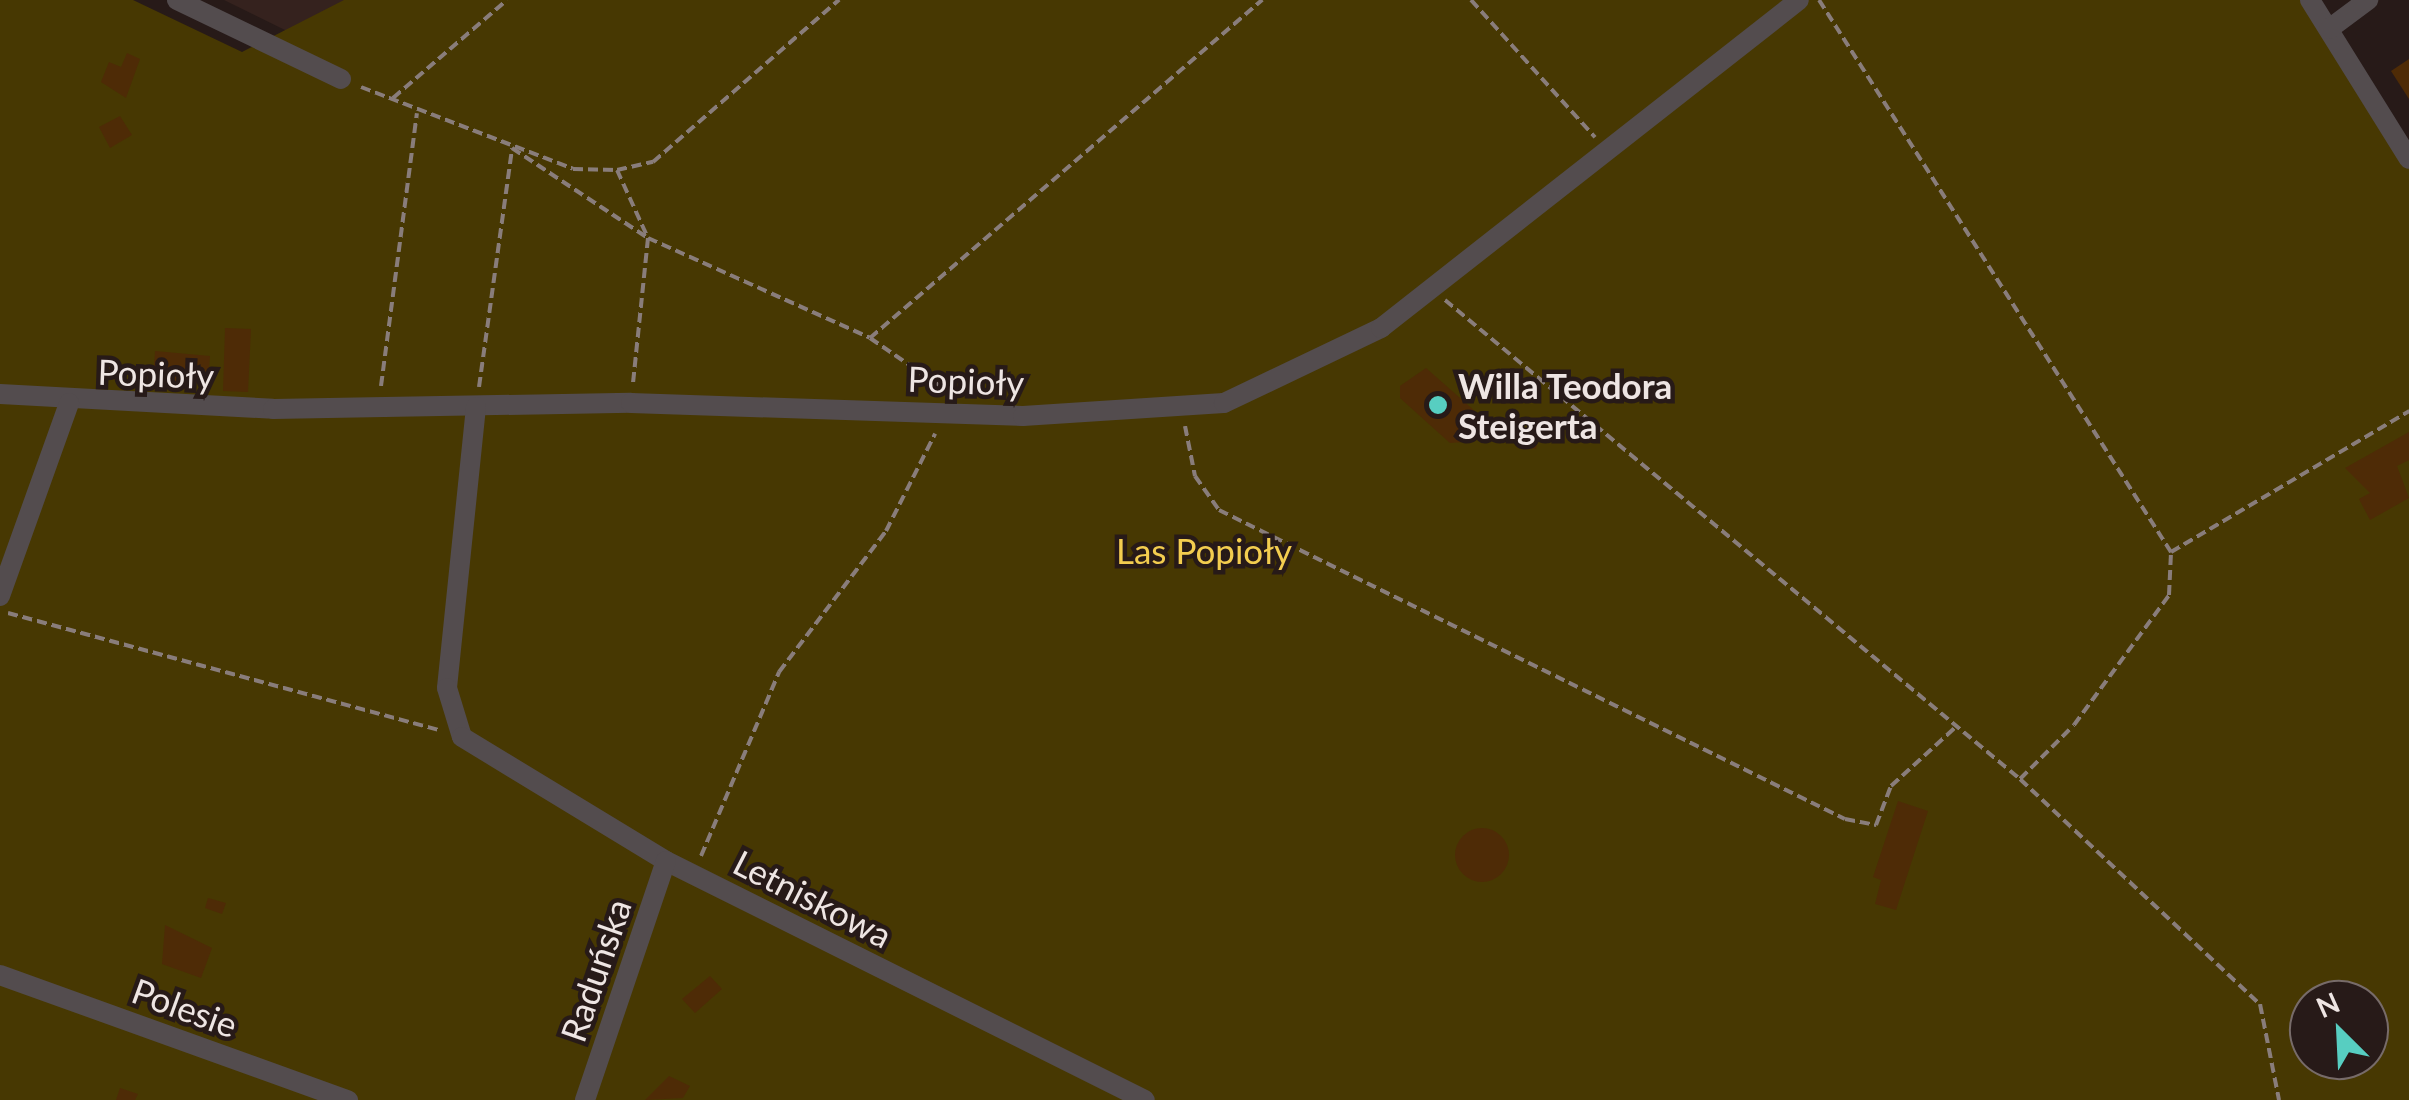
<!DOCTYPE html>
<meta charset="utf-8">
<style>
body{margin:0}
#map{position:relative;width:2409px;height:1100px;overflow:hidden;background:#271a18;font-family:Lato,sans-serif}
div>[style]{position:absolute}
.built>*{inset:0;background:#35221e}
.green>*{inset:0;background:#473802}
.building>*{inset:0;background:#4e2b06}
.round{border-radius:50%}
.path>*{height:4px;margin-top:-2px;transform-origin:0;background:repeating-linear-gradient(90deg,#897d7b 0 10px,transparent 0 15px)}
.minor>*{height:20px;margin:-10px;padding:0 10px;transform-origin:10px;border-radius:10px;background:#534c4e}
.dots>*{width:28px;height:28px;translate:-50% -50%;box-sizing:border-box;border:5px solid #271a18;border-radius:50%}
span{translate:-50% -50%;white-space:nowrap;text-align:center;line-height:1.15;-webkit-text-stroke:9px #271a18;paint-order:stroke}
.street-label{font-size:35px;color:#eee5e3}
.poi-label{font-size:35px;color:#eee5e3;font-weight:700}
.left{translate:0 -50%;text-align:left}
.park-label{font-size:35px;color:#f3cd4f}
.north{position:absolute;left:2289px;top:980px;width:100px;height:100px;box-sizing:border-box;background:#271a18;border:2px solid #776b69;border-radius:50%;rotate:336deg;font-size:28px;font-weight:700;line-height:40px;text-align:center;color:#eee5e3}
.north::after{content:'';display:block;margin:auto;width:35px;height:45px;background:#57cec1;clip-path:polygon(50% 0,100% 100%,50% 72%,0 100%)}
</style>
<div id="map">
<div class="built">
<i style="clip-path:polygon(224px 0,425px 0,354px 64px)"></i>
</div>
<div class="green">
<i style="clip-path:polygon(evenodd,0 0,133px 0,242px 52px,344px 0,2317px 0,2409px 143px,2409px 1100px,0 1100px,0 0,2309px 1000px,2369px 1000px,2369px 1060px,2309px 1060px,2309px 1000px)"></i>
</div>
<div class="building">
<i style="clip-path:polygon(127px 53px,140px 59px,126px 98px,101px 82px,109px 62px,121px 67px)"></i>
<i style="clip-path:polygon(2409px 59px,2409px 99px,2391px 71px)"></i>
<i style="clip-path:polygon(120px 116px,132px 135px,110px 148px,99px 127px)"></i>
<i style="clip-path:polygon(225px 328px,251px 329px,248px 392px,223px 391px)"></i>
<i style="clip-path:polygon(155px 351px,210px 356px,208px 384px,153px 381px)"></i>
<i style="clip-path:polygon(1426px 368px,1477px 413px,1464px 442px,1450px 443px,1400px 398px,1400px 386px)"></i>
<i style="clip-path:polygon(2409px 432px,2409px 460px,2397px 466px,2409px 498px,2370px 520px,2359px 499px,2370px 493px,2345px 468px)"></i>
<i style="clip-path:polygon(1524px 434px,1538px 438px,1536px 449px,1521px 446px)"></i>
<i style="clip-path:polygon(1898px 801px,1928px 811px,1896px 910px,1875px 904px,1881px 880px,1873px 877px)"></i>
<i class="round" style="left:1455px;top:828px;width:54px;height:54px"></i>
<i style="clip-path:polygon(208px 898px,226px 903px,222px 914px,205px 908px)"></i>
<i style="clip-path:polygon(165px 925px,212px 948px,201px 978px,162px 964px)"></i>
<i style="clip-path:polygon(710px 976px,722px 989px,695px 1013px,682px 999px)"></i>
<i style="clip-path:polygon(669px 1076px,690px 1086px,683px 1098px,645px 1100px)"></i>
<i style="clip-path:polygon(120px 1088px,138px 1094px,135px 1100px,116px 1100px)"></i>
</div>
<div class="path">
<i style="left:1471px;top:0;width:185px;rotate:47.9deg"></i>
<i style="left:1819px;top:0;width:655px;rotate:57.48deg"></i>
<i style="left:2171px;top:552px;width:277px;rotate:-30.6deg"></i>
<i style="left:361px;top:87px;width:227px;rotate:21.1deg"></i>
<i style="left:573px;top:169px;width:44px;rotate:1.3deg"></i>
<i style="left:617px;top:170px;width:37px;rotate:-13deg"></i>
<i style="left:653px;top:162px;width:247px;rotate:-41.1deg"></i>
<i style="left:393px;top:98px;width:150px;rotate:-40.7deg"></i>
<i style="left:617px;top:170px;width:75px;rotate:65.5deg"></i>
<i style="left:648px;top:238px;width:146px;rotate:95.9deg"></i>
<i style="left:1445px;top:300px;width:748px;rotate:39.8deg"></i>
<i style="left:2020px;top:779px;width:329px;rotate:43.2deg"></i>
<i style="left:2260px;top:1004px;width:98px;rotate:78.8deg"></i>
<i style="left:870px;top:338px;width:518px;rotate:-40.77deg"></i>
<i style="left:381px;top:386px;width:275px;rotate:-82.5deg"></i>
<i style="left:479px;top:387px;width:241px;rotate:-82.1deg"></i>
<i style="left:512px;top:148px;width:163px;rotate:33.5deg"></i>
<i style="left:648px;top:238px;width:243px;rotate:24.2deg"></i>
<i style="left:870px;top:338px;width:97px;rotate:34.5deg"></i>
<i style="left:1185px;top:426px;width:51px;rotate:78.7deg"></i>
<i style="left:1195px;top:476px;width:42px;rotate:54.8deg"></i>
<i style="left:1219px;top:510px;width:698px;rotate:26.27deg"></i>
<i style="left:1845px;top:819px;width:32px;rotate:11deg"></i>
<i style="left:1876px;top:825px;width:42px;rotate:-69deg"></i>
<i style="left:1891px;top:786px;width:89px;rotate:-42.3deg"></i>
<i style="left:8px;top:613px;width:446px;rotate:15.2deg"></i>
<i style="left:2020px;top:779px;width:76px;rotate:-45deg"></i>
<i style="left:2074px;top:725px;width:161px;rotate:-53.8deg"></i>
<i style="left:2169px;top:595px;width:43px;rotate:-87.3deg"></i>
<i style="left:701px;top:856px;width:200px;rotate:-67deg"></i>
<i style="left:779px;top:672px;width:177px;rotate:-52.8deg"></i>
<i style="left:886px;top:531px;width:109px;rotate:-63.2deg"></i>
</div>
<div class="minor">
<i style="left:177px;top:0;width:182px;rotate:25.7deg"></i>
<i style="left:2310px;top:0;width:187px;rotate:58.1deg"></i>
<i style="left:2329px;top:29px;width:49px;rotate:-36.6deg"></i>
<i style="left:0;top:394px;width:273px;rotate:3.1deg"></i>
<i style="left:273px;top:409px;width:358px;rotate:-1deg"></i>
<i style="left:631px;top:403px;width:392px;rotate:1.9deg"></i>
<i style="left:1023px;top:416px;width:201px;rotate:-3.7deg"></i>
<i style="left:1224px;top:403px;width:174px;rotate:-25.5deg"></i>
<i style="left:1381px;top:328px;width:531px;rotate:-38.12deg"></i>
<i style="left:476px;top:407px;width:282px;rotate:95.9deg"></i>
<i style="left:447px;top:688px;width:51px;rotate:73deg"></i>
<i style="left:462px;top:737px;width:239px;rotate:31.3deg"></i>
<i style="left:666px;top:861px;width:535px;rotate:26.52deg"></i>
<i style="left:0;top:596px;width:205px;rotate:-70.3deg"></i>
<i style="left:0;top:975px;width:370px;rotate:19.8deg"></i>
<i style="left:585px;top:1100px;width:252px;rotate:-71.3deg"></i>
</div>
<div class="dots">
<i style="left:1438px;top:405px;background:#57cec1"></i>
</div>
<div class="street-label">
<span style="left:156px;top:373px;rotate:2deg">Popioły</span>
<span style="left:966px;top:380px;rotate:2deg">Popioły</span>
<span style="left:813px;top:898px;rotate:27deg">Letniskowa</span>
<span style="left:595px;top:970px;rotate:-71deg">Raduńska</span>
<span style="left:185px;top:1007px;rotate:20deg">Polesie</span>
</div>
<div class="poi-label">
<span class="left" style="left:1458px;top:405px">Willa Teodora<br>Steigerta</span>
</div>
<div class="park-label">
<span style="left:1204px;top:550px">Las Popioły</span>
</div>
<div class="north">N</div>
</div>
